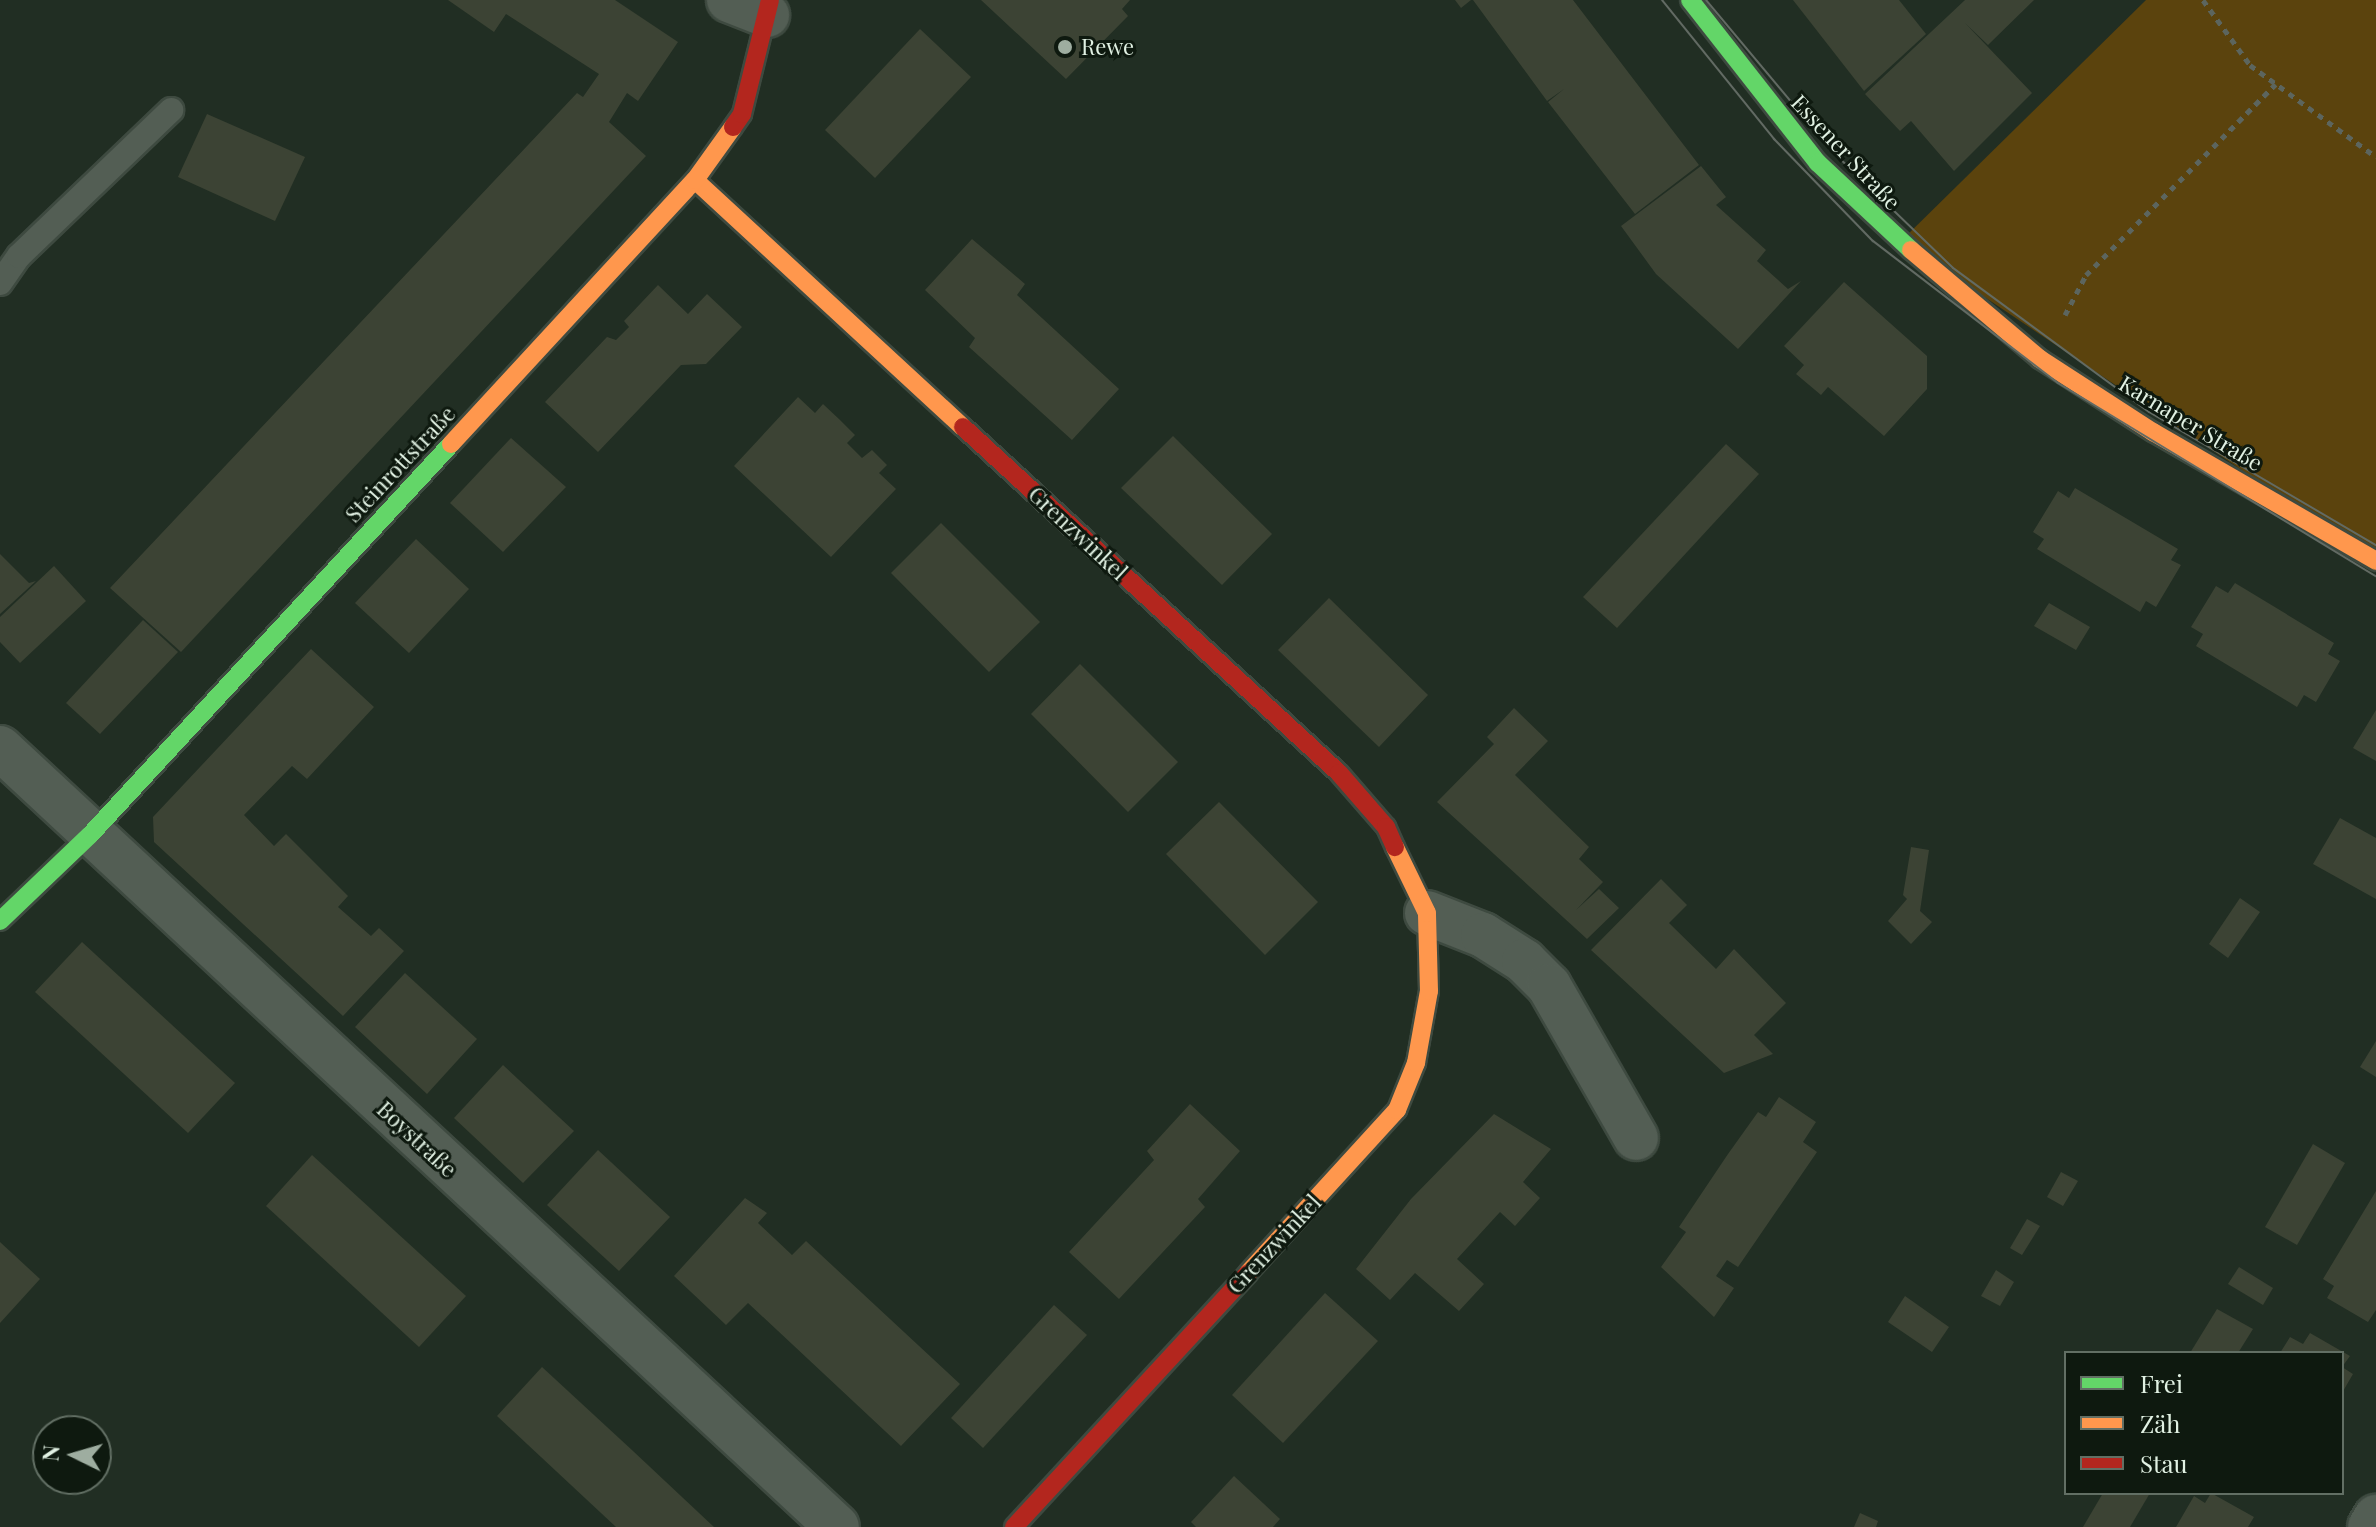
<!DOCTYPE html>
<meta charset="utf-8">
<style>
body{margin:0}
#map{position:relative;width:2376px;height:1527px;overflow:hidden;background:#212e23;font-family:"Playfair Display",serif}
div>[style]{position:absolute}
.green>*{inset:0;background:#5b430d}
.building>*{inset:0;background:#3c4334}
.path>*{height:5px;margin-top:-2.5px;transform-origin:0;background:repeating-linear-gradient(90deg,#5c655e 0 6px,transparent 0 12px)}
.roads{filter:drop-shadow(2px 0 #3e4a40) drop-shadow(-2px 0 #3e4a40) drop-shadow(0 2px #3e4a40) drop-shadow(0 -2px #3e4a40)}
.lane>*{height:24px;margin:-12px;padding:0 12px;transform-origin:12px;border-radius:12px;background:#535e54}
.street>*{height:44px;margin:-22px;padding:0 22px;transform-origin:22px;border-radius:22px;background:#535e54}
.fast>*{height:18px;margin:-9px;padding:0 9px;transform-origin:9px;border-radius:9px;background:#63d668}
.slow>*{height:18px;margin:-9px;padding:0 9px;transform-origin:9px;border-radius:9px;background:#ff974d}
.jam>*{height:18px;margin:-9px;padding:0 9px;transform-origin:9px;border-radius:9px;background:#b3261e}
.tram>*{height:2px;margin:-1px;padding:0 1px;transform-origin:1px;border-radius:1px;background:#626a63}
.dots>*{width:22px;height:22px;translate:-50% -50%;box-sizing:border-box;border:4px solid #0e190f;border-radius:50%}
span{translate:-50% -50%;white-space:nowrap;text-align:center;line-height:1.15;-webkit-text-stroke:6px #0e190f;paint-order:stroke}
.poi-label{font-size:22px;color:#e1f1e3}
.left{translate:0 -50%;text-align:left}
.street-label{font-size:22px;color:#e1f1e3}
.legend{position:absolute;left:2064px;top:1351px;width:280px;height:144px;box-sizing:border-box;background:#0e190f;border:2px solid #626f64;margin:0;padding:10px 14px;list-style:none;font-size:24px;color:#e1f1e3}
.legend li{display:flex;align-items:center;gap:16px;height:40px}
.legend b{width:40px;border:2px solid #626f64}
.north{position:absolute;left:32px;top:1415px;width:80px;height:80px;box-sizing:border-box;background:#0e190f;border:2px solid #626f64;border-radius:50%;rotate:275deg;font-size:22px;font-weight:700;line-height:32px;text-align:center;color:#e1f1e3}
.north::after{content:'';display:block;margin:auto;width:28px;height:36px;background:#9eada0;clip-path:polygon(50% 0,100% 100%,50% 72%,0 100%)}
</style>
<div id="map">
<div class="green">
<i style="clip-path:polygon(2146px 0,2376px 0,2376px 560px,1901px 241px)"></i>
</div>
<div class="building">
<i style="clip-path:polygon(448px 0,615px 0,678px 42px,638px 101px,627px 93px,609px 122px,646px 156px,181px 652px,110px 588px,577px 93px,583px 97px,599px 74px,506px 14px,494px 32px)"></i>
<i style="clip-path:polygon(981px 0,1130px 0,1122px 9px,1128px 16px,1066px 79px)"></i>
<i style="clip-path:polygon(1455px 0,1471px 0,1461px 8px)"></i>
<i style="clip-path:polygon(1473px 0,1573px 0,1699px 165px,1635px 214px,1548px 102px,1564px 89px,1547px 101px)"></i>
<i style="clip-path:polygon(1793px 0,1899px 0,1926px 34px,1864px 91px)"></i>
<i style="clip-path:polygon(1965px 0,2034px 0,1988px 45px,1965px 23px,2032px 93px,1954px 171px,1911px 121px,1900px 131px,1865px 94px)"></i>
<i style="clip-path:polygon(920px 29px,971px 77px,875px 178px,825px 130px)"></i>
<i style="clip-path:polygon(207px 114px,305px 157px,275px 221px,178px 177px)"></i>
<i style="clip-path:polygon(1701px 166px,1726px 197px,1716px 205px,1766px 250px,1757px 261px,1788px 289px,1801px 281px,1738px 349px,1656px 274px,1621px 226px)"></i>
<i style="clip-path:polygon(972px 239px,1025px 284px,1017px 295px,1119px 389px,1072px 440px,969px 347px,975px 338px,925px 290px)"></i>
<i style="clip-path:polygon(1844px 282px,1927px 356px,1927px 389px,1884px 436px,1828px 387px,1821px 395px,1796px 374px,1804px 365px,1784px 346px)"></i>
<i style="clip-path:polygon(658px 285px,688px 314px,707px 294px,742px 327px,706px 364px,681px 365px,598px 452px,545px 402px,607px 337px,616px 340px,629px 327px,624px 321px)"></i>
<i style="clip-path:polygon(798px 397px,815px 413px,823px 404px,840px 420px,855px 435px,847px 443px,862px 458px,872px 450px,887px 465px,879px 473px,896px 489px,831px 557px,734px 466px)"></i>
<i style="clip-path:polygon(1173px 436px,1272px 534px,1222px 585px,1121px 488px)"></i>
<i style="clip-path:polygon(511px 438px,566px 487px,503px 552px,450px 503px)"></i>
<i style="clip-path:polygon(1726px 444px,1759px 474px,1617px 628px,1583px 597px)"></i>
<i style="clip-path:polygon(2075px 488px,2178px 549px,2171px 560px,2181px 565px,2156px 607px,2146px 601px,2140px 612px,2037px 549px,2044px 539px,2033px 532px,2058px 491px,2069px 498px)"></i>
<i style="clip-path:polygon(941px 523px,1040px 622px,989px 672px,891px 573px)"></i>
<i style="clip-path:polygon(416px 539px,469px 589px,409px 653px,355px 603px)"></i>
<i style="clip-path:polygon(0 554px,29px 583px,36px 581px,0 614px)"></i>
<i style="clip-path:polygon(54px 566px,86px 601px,20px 663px,0 642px,0 617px)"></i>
<i style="clip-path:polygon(2235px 583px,2334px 643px,2328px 654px,2340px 661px,2316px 702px,2304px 695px,2297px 707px,2196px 646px,2203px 634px,2191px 627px,2216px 586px,2228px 593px)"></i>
<i style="clip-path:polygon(1329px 598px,1428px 695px,1379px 747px,1278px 650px)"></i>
<i style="clip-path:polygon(2049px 603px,2090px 627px,2076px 650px,2034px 626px)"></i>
<i style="clip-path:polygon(143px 620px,178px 652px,100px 734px,66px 703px)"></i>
<i style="clip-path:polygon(311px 649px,374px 707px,307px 779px,292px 766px,244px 815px,274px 846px,286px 834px,348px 896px,338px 907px,371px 936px,379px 928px,404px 951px,343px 1016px,154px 842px,153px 817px)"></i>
<i style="clip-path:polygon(1080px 664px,1178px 762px,1128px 812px,1031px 714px)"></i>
<i style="clip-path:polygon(1514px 708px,1548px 741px,1515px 775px,1589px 847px,1579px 859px,1603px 882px,1576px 910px,1599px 889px,1619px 908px,1587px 939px,1437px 802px,1494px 744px,1487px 737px)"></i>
<i style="clip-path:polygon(2376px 710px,2376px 761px,2353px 748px)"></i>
<i style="clip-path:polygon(1219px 802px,1318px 902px,1265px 955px,1166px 854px)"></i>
<i style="clip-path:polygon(2340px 818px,2376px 838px,2376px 899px,2313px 864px)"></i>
<i style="clip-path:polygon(1911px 847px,1929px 850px,1920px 911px,1932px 922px,1911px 944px,1888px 921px,1907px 899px,1903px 895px)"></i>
<i style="clip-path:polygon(1661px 879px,1687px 905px,1669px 923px,1716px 969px,1734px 949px,1786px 1003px,1754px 1035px,1773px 1054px,1724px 1073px,1591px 950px)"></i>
<i style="clip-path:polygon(2240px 898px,2260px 912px,2228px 958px,2209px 944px)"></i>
<i style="clip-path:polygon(82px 942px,235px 1083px,188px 1133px,35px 992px)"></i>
<i style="clip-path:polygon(405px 973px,477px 1039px,427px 1094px,355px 1027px)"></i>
<i style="clip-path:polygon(2376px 1041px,2376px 1077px,2360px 1067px)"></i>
<i style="clip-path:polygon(503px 1065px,574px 1131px,523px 1183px,454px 1118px)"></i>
<i style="clip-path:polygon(1779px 1097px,1816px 1122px,1803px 1142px,1817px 1152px,1738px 1267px,1727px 1260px,1716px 1276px,1734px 1288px,1714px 1317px,1661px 1267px,1686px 1232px,1679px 1227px,1728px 1154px,1758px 1112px,1766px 1117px)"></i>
<i style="clip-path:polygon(1190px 1104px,1240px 1151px,1198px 1199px,1205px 1207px,1119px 1299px,1069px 1252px,1154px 1160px,1147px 1151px)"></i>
<i style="clip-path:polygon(1494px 1114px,1551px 1149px,1523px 1182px,1540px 1198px,1515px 1226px,1500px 1212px,1457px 1259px,1484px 1284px,1459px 1311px,1415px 1273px,1390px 1300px,1356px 1269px,1411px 1199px)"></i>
<i style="clip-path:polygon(2313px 1144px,2345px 1163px,2297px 1245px,2265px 1227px)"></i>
<i style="clip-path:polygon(598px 1150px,670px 1217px,619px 1271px,547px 1205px)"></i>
<i style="clip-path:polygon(312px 1155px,466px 1296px,419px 1347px,266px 1206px)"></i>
<i style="clip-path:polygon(2061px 1172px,2078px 1181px,2063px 1206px,2047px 1197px)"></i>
<i style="clip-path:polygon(2376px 1191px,2376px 1310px,2368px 1322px,2327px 1298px,2334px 1286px,2323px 1279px)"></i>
<i style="clip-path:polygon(745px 1198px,767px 1213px,758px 1223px,792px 1255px,806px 1241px,960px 1384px,901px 1446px,748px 1303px,726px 1325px,674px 1276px)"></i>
<i style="clip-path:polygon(2027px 1219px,2040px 1226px,2022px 1255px,2010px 1248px)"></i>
<i style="clip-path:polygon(0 1242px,40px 1279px,0 1323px)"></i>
<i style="clip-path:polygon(2239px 1267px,2273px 1288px,2263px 1305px,2228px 1284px)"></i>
<i style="clip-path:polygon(1996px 1270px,2014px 1282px,2000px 1306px,1981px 1296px)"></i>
<i style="clip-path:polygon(1325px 1293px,1378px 1341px,1283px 1443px,1232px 1395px)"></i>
<i style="clip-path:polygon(1905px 1296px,1949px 1327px,1932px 1352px,1888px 1322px)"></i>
<i style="clip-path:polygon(1054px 1305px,1087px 1335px,983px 1448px,951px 1418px)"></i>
<i style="clip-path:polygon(2217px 1309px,2253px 1329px,2238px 1353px,2190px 1353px)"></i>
<i style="clip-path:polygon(2310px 1333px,2350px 1356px,2342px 1367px,2353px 1374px,2342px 1393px,2342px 1353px,2280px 1353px,2290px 1337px,2303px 1344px)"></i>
<i style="clip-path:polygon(542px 1367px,633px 1451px,714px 1527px,616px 1527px,497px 1416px)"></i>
<i style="clip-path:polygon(1234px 1476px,1280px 1519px,1273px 1527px,1196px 1527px,1191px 1522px)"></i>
<i style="clip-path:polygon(2103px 1493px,2150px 1493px,2130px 1527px,2083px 1527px)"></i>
<i style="clip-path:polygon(2211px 1493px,2254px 1517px,2248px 1527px,2176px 1527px,2194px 1496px,2205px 1503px)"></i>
<i style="clip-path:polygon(1860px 1513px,1878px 1521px,1876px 1527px,1854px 1527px)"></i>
</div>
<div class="path">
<i style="left:2203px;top:0;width:80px;rotate:54.1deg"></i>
<i style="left:2250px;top:65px;width:156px;rotate:36.1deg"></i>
<i style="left:2065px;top:315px;width:45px;rotate:-62.3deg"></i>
<i style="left:2086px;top:275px;width:269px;rotate:-45.2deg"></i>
</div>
<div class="roads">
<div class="lane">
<i style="left:0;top:283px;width:33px;rotate:-55deg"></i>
<i style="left:19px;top:256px;width:211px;rotate:-43.8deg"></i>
</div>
<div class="street">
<i style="left:729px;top:0;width:41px;rotate:21.5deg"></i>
<i style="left:0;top:748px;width:1143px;rotate:42.94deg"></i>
<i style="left:1427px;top:913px;width:60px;rotate:21.4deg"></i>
<i style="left:1483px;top:935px;width:49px;rotate:32.4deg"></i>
<i style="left:1524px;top:961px;width:35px;rotate:45deg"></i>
<i style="left:1549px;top:986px;width:175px;rotate:60.2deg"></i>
<i style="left:2370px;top:1527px;width:12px;rotate:-59deg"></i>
</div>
<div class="fast">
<i style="left:1690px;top:0;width:207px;rotate:51.9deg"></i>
<i style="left:1818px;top:163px;width:127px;rotate:43.1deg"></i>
<i style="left:0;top:921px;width:124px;rotate:-43.7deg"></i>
<i style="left:90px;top:835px;width:532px;rotate:-47.28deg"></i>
</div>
<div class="slow">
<i style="left:695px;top:180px;width:364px;rotate:42.7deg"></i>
<i style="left:1911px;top:250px;width:169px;rotate:40.2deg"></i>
<i style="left:2040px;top:359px;width:135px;rotate:32.9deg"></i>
<i style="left:2153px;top:432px;width:258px;rotate:30deg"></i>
<i style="left:451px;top:444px;width:359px;rotate:-47.3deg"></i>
<i style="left:695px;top:180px;width:65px;rotate:-54.4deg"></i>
<i style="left:1248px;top:1273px;width:221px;rotate:-47.6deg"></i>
<i style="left:1397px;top:1110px;width:51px;rotate:-68deg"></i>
<i style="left:1416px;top:1063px;width:73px;rotate:-79.8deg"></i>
<i style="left:1429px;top:991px;width:78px;rotate:-91.5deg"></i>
<i style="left:1427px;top:913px;width:73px;rotate:-115.9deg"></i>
</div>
<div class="jam">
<i style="left:733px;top:127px;width:16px;rotate:-55deg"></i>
<i style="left:742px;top:114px;width:117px;rotate:-76.2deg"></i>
<i style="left:963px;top:427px;width:511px;rotate:42.62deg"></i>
<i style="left:1339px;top:773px;width:72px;rotate:49deg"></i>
<i style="left:1386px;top:827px;width:22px;rotate:66deg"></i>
<i style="left:1014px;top:1527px;width:345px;rotate:-47.3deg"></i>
</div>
</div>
<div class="tram">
<i style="left:1662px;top:0;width:179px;rotate:51.1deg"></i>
<i style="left:1774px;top:139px;width:142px;rotate:45.9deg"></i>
<i style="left:1873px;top:241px;width:233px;rotate:37.5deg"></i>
<i style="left:2058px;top:383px;width:372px;rotate:31.3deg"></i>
<i style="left:1706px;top:0;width:198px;rotate:50.1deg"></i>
<i style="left:1833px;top:152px;width:167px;rotate:44deg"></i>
<i style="left:1953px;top:268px;width:243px;rotate:36.3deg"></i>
<i style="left:2149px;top:412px;width:263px;rotate:30.4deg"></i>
</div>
<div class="dots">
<i style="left:1065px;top:47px;background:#9eada0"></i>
</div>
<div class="poi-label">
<span class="left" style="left:1081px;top:47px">Rewe</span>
</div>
<div class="street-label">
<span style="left:1846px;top:152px;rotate:47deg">Essener Straße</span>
<span style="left:2191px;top:423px;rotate:31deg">Karnaper Straße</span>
<span style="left:400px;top:464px;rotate:-47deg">Steinrottstraße</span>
<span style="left:1078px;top:533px;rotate:43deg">Grenzwinkel</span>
<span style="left:417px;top:1139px;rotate:43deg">Boystraße</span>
<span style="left:1274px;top:1244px;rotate:-47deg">Grenzwinkel</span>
</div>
<ul class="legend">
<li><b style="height:10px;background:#63d668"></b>Frei</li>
<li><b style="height:10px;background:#ff974d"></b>Zäh</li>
<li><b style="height:10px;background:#b3261e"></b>Stau</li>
</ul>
<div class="north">N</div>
</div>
